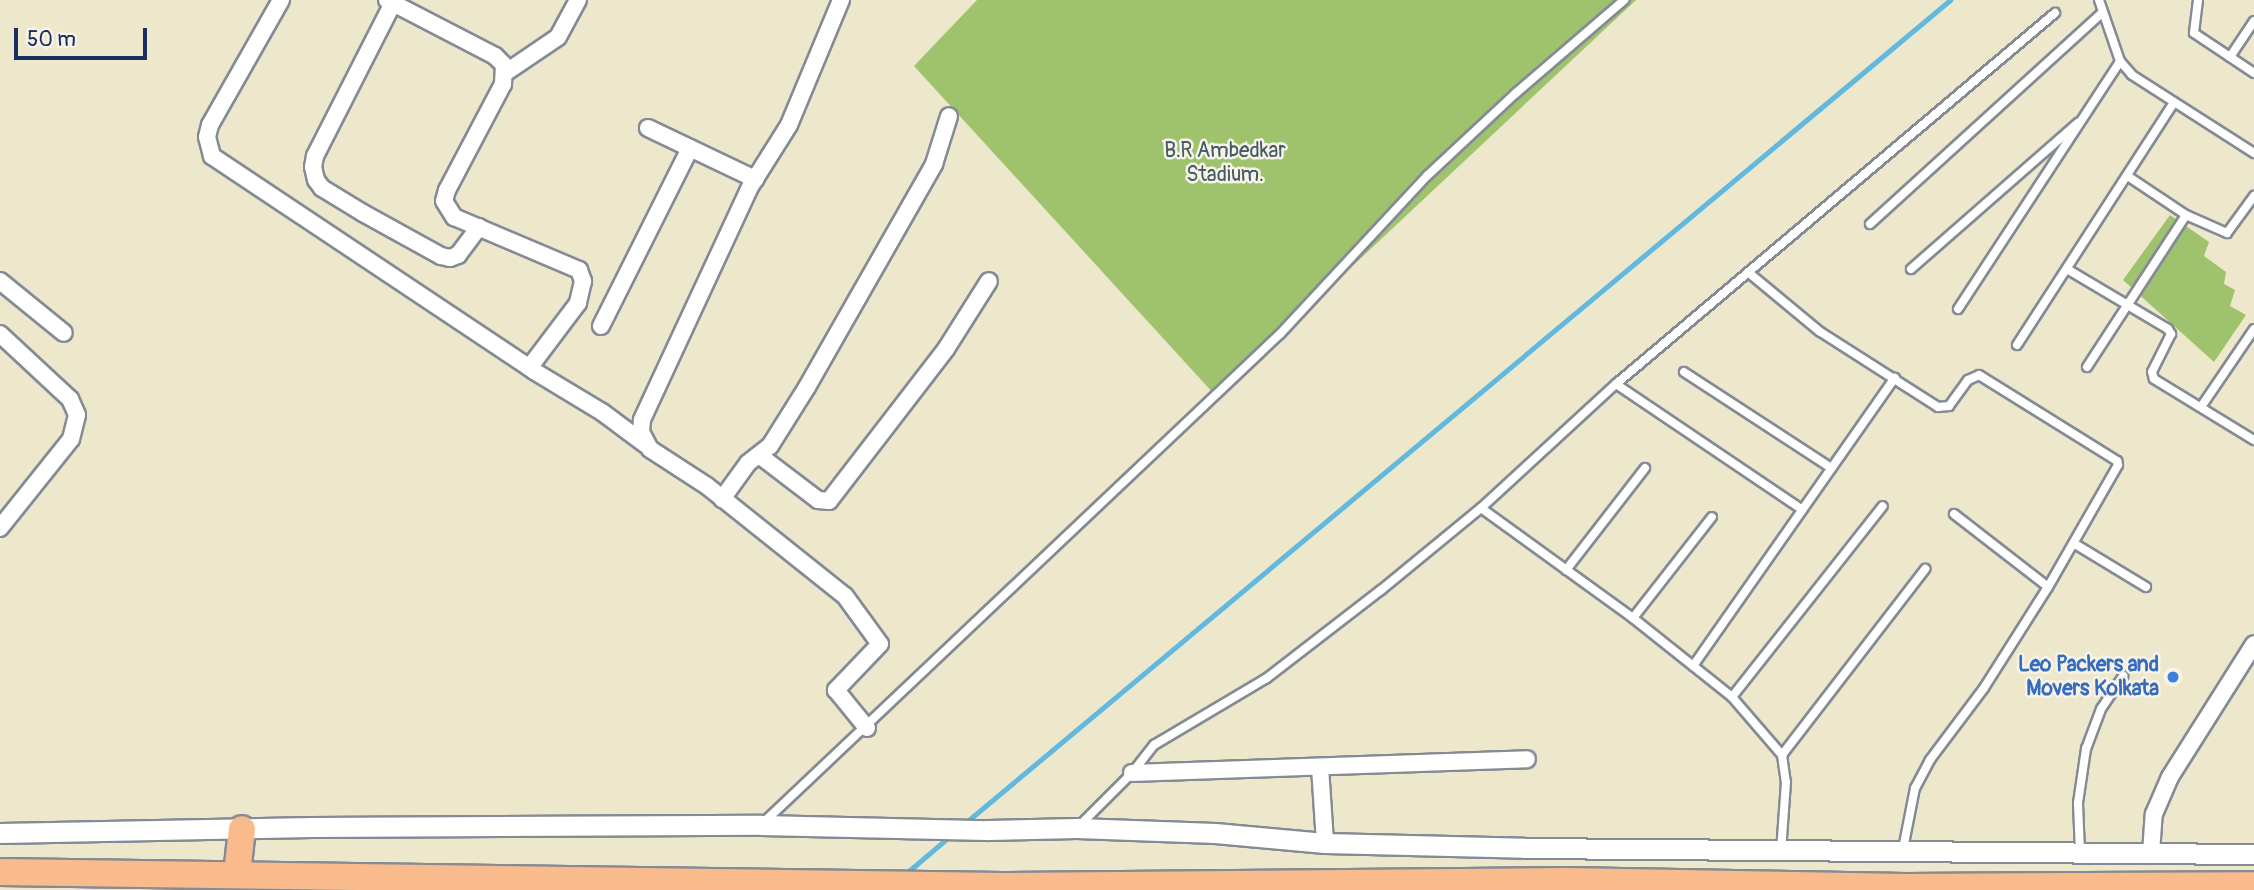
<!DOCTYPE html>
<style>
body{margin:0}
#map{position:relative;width:2254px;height:890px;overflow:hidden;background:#ede7cc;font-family:Pangolin,sans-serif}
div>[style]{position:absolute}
.green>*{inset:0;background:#9fc36d}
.stream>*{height:5px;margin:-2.5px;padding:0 2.5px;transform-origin:2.5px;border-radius:2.5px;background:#62b9df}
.roads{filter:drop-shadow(2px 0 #848b95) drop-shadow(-2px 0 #848b95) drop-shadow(0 2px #848b95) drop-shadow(0 -2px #848b95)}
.service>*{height:8px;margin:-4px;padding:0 4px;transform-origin:4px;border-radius:4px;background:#fff}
.minor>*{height:16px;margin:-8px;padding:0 8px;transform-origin:8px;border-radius:8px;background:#fff}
.tertiary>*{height:19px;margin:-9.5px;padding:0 9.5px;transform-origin:9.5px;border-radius:9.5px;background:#fff}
.trunk>*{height:26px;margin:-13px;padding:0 13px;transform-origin:13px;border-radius:13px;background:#fabb8c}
.dots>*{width:19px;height:19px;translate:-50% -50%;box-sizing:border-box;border:4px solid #f7f3e8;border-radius:50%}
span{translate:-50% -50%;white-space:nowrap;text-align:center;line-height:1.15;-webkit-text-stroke:5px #f7f3e8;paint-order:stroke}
.park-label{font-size:21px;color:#435b62}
.shop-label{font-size:21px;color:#366cbe;font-weight:700}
.right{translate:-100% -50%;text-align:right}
.scale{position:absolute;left:14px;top:28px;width:133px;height:32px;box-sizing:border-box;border:4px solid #1b2f5e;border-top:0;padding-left:9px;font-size:21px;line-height:24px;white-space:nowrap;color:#1b2f5e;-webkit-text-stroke:5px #f7f3e8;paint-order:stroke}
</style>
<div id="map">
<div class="green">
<i style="clip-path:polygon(977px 0,1636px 0,1215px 395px,914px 66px)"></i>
<i style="clip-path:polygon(2170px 215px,2209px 242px,2204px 256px,2226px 272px,2224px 284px,2235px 290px,2230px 306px,2246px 315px,2214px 362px,2123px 280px)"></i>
</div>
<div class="stream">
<i style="left:965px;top:823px;width:1284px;rotate:-39.88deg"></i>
<i style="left:904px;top:875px;width:60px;rotate:-40.3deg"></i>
</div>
<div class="roads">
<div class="service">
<i style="left:2099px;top:0;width:65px;rotate:71deg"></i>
<i style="left:2120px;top:61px;width:18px;rotate:49deg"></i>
<i style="left:2132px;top:75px;width:145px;rotate:32.6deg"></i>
<i style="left:2198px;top:0;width:33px;rotate:97deg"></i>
<i style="left:2194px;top:33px;width:72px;rotate:33.7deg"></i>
<i style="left:2230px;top:57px;width:43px;rotate:-56.3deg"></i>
<i style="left:2129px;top:177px;width:69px;rotate:33.7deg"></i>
<i style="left:1870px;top:224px;width:312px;rotate:-42.3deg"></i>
<i style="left:1911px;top:269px;width:222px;rotate:-41.2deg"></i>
<i style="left:2067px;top:269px;width:117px;rotate:30.7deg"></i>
<i style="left:2168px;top:329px;width:6px;rotate:59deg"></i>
<i style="left:2171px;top:334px;width:42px;rotate:116.6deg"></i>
<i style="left:2152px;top:372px;width:7px;rotate:74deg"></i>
<i style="left:2154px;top:379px;width:117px;rotate:31.4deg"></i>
<i style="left:1749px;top:273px;width:91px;rotate:39.6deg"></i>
<i style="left:1819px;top:331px;width:141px;rotate:32.6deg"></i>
<i style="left:1938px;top:407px;width:11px;rotate:-5deg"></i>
<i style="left:1949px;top:406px;width:32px;rotate:-54deg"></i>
<i style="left:1968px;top:380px;width:12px;rotate:-24deg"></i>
<i style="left:1979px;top:375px;width:163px;rotate:31.9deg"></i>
<i style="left:2117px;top:461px;width:4px;rotate:76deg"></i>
<i style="left:2118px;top:465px;width:141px;rotate:119.8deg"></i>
<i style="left:2048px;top:587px;width:120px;rotate:122.4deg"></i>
<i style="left:1984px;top:688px;width:90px;rotate:126.9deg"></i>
<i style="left:1930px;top:760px;width:32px;rotate:118deg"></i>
<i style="left:1915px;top:788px;width:62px;rotate:101.1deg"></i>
<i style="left:1958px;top:309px;width:296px;rotate:-56.8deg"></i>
<i style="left:2017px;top:345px;width:289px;rotate:-57.1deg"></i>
<i style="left:2087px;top:367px;width:181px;rotate:-56.9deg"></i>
<i style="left:2186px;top:215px;width:45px;rotate:23.7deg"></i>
<i style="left:2227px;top:233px;width:46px;rotate:-53.9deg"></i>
<i style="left:1684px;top:372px;width:176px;rotate:33.1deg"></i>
<i style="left:1616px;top:384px;width:223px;rotate:34deg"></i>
<i style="left:2201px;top:407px;width:94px;rotate:-55.8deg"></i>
<i style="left:1481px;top:508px;width:188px;rotate:35.9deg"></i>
<i style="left:1633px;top:618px;width:127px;rotate:38.6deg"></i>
<i style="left:1732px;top:697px;width:77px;rotate:49.2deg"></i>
<i style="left:1782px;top:755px;width:27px;rotate:82deg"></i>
<i style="left:1786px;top:782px;width:69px;rotate:94.1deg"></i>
<i style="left:1954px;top:514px;width:119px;rotate:37.8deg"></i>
<i style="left:2075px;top:544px;width:83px;rotate:31.2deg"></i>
<i style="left:1566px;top:570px;width:129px;rotate:-52.2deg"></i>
<i style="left:1633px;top:618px;width:128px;rotate:-52deg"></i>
<i style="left:1693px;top:666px;width:352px;rotate:-55deg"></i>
<i style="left:1732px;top:697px;width:243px;rotate:-51.7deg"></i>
<i style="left:1782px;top:755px;width:235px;rotate:-52.4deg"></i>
<i style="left:763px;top:823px;width:712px;rotate:-43.41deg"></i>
<i style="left:1280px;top:334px;width:217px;rotate:-47.1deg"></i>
<i style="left:1428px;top:175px;width:120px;rotate:-43deg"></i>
<i style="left:1516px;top:93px;width:143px;rotate:-40.7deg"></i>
<i style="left:1079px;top:826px;width:75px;rotate:-45deg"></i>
<i style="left:1132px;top:773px;width:36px;rotate:-52deg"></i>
<i style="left:1154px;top:745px;width:131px;rotate:-30.7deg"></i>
<i style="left:1267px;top:678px;width:144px;rotate:-37.7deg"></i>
<i style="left:1381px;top:590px;width:129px;rotate:-39.4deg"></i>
<i style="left:1481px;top:508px;width:183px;rotate:-42.6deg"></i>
<i style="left:1616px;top:384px;width:575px;rotate:-40.2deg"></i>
<i style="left:2080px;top:853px;width:50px;rotate:-92.3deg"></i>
<i style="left:2078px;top:803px;width:55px;rotate:-81.6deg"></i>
<i style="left:2086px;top:749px;width:43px;rotate:-69.4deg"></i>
<i style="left:2101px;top:709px;width:40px;rotate:-56deg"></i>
</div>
<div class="minor">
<i style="left:281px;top:0;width:144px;rotate:119.6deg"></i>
<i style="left:210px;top:125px;width:12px;rotate:104deg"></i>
<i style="left:207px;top:137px;width:20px;rotate:75deg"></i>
<i style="left:212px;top:156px;width:387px;rotate:33.7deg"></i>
<i style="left:534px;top:371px;width:79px;rotate:31.1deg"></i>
<i style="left:602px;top:412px;width:54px;rotate:36.7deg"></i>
<i style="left:387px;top:0;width:122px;rotate:27.4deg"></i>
<i style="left:495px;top:56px;width:13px;rotate:45deg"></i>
<i style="left:504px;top:65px;width:19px;rotate:93deg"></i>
<i style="left:503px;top:84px;width:120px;rotate:117.8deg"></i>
<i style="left:447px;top:190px;width:11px;rotate:105deg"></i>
<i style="left:444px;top:201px;width:19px;rotate:58deg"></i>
<i style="left:454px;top:217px;width:136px;rotate:23deg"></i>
<i style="left:579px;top:270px;width:12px;rotate:70deg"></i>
<i style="left:583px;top:281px;width:23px;rotate:103deg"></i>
<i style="left:578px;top:303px;width:81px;rotate:127deg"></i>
<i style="left:841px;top:0;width:135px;rotate:112.6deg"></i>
<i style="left:789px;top:125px;width:73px;rotate:122.2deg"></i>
<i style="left:750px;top:187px;width:257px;rotate:114.9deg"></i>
<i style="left:642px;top:420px;width:12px;rotate:95deg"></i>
<i style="left:641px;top:432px;width:19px;rotate:62deg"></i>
<i style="left:650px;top:449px;width:68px;rotate:33deg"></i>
<i style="left:707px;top:486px;width:176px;rotate:38.6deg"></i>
<i style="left:845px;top:596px;width:59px;rotate:53.9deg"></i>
<i style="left:880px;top:644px;width:64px;rotate:133.7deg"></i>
<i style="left:836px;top:690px;width:49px;rotate:50.8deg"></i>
<i style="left:393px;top:3px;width:172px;rotate:117deg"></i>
<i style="left:315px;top:156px;width:11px;rotate:100deg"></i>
<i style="left:313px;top:167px;width:13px;rotate:77deg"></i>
<i style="left:316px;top:180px;width:10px;rotate:53deg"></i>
<i style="left:322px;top:188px;width:48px;rotate:31.4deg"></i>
<i style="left:363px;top:213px;width:89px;rotate:28.9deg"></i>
<i style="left:441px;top:256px;width:9px;rotate:13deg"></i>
<i style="left:450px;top:258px;width:9px;rotate:-21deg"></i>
<i style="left:458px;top:255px;width:35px;rotate:-53deg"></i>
<i style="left:505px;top:73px;width:64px;rotate:-34.2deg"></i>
<i style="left:558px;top:37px;width:42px;rotate:-61.6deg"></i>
<i style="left:648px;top:128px;width:119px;rotate:25.5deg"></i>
<i style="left:0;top:281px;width:82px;rotate:39.1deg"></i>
<i style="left:601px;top:326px;width:199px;rotate:-63.4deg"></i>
<i style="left:0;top:334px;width:96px;rotate:42.9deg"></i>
<i style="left:70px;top:399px;width:17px;rotate:66deg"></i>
<i style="left:77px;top:415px;width:25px;rotate:104deg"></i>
<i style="left:71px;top:439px;width:114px;rotate:128.6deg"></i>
<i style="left:759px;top:455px;width:74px;rotate:37.3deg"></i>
<i style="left:818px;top:500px;width:11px;rotate:5deg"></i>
<i style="left:829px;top:501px;width:192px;rotate:-52.4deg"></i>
<i style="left:946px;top:349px;width:80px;rotate:-57.7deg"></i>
<i style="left:722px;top:499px;width:44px;rotate:-54.2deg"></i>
<i style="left:748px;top:463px;width:28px;rotate:-38deg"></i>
<i style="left:770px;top:446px;width:70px;rotate:-57.9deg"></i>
<i style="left:807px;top:387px;width:257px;rotate:-60.3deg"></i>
<i style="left:934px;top:164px;width:50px;rotate:-72.6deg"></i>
<i style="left:1320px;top:767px;width:76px;rotate:86.2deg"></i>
<i style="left:1132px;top:773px;width:395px;rotate:-2deg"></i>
<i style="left:2151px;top:853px;width:39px;rotate:-86deg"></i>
<i style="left:2154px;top:814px;width:40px;rotate:-66.6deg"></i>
<i style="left:2170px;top:777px;width:157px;rotate:-57.7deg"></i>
</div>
<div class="tertiary">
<i style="left:0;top:833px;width:312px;rotate:-1.1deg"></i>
<i style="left:312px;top:827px;width:449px;rotate:-0.3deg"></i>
<i style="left:761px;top:825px;width:226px;rotate:1.3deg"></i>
<i style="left:987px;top:830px;width:90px;rotate:-1.3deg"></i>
<i style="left:1077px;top:828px;width:138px;rotate:2.1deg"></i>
<i style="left:1215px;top:833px;width:110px;rotate:5.2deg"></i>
<i style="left:1325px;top:843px;width:199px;rotate:1.4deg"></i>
<i style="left:1524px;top:848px;width:730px;rotate:0.47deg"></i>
</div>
<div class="trunk">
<i style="left:0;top:872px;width:1003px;rotate:0.8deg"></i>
<i style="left:1003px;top:886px;width:564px;rotate:-0.51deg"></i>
<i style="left:1567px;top:881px;width:338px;rotate:1deg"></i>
<i style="left:1905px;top:887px;width:349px;rotate:-0.3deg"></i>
<i style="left:237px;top:874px;width:45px;rotate:-83.7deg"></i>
</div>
</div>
<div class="dots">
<i style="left:2173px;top:677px;background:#3f7fe0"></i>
</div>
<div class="park-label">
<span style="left:1225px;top:163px">B.R Ambedkar<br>Stadium.</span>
</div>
<div class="shop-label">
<span class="right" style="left:2159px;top:677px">Leo Packers and<br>Movers Kolkata</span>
</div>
<div class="scale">50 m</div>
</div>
